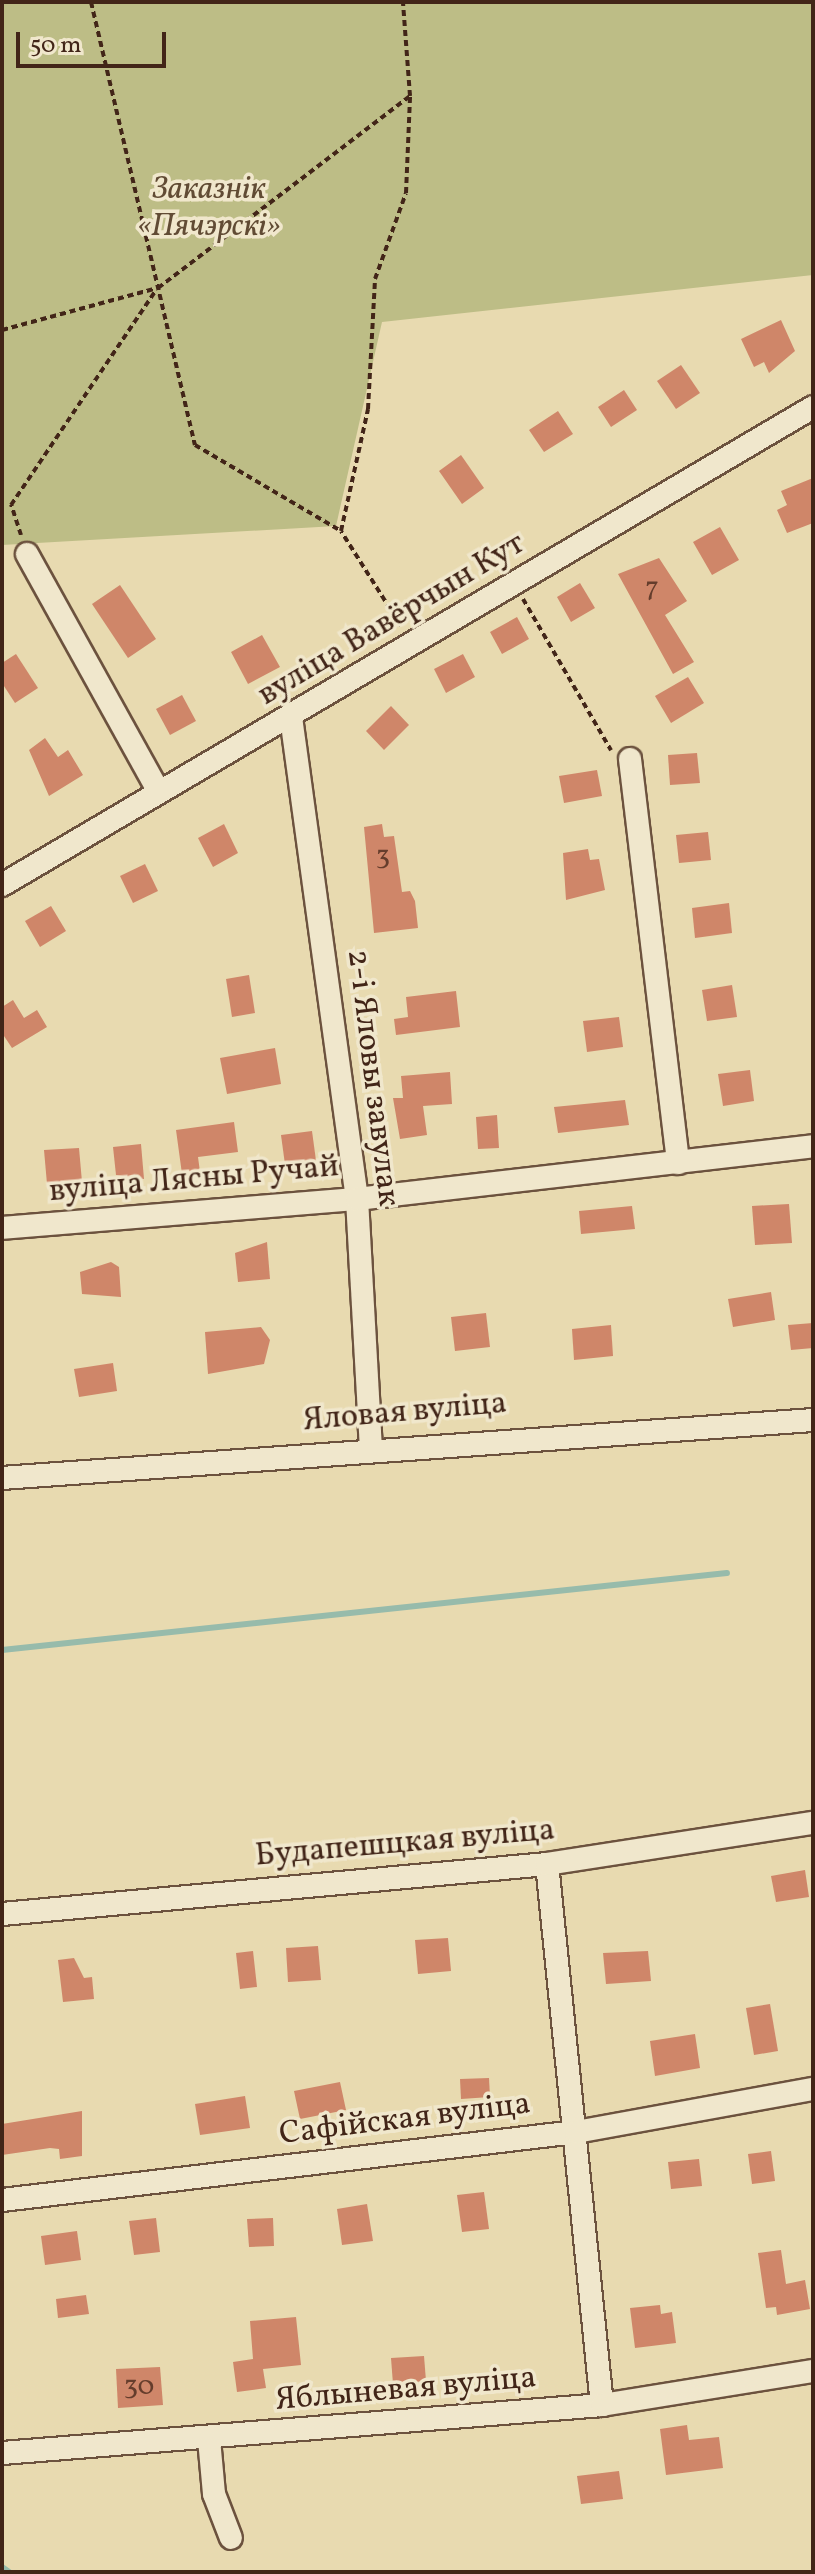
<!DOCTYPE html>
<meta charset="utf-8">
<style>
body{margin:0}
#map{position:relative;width:815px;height:2574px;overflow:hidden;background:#e8dab0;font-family:Vollkorn,serif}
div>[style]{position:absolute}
.green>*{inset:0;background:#bdbd86}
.stream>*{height:6px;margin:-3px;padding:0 3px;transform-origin:3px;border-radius:3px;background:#97bbab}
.building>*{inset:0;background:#cf8669}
.path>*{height:4px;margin-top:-2px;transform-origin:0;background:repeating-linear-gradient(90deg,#422518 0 6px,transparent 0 10px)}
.roads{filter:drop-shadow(2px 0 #6c523e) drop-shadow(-2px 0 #6c523e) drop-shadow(0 2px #6c523e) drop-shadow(0 -2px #6c523e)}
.minor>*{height:22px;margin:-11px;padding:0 11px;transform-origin:11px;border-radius:11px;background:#f0e7cc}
span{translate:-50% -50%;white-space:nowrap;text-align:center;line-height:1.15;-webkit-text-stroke:7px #f0e7cc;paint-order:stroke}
.number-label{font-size:28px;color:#653d2c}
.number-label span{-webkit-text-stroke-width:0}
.park-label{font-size:32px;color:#614b34;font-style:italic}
.street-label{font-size:32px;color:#422518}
.frame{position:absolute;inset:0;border:4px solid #422518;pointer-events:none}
.scale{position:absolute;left:16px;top:32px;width:150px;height:36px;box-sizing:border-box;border:4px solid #422518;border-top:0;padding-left:10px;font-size:24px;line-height:28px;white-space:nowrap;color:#422518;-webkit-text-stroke:6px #f0e7cc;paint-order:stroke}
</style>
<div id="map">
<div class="green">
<i style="clip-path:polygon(2px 2px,813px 2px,813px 275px,382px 322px,336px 526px,2px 545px)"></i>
</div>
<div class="stream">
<i style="left:2px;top:1650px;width:729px;rotate:-6.06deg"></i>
<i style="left:2px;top:2567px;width:9px;rotate:36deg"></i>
</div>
<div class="building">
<i style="clip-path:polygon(781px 320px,795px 351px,769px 373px,764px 362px,754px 367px,741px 339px)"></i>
<i style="clip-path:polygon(681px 365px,700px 393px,676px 409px,657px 381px)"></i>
<i style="clip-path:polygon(624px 390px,637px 410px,611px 427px,598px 407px)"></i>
<i style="clip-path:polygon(558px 411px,573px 434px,544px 452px,529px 430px)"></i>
<i style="clip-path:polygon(461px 455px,484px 488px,462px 504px,439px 471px)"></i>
<i style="clip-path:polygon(813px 478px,813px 523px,787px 533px,777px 510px,787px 505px,781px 491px)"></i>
<i style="clip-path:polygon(720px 527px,739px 560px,712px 575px,693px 542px)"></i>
<i style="clip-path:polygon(659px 558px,687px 601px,665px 615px,694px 662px,673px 674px,618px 574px)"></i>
<i style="clip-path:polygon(580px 583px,595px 608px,571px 622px,557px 597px)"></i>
<i style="clip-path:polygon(120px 585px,156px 639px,128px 658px,92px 604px)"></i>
<i style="clip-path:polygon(517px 617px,529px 639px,502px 654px,490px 632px)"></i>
<i style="clip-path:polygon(262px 635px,280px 667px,248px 684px,231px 652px)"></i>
<i style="clip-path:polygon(16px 654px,38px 688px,15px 703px,2px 683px,2px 663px)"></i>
<i style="clip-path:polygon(463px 654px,475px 677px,446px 693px,434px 669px)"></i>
<i style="clip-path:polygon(688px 677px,704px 703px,671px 723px,655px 696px)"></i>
<i style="clip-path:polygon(182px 695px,196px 721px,170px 735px,156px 709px)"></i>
<i style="clip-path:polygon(391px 706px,409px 725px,384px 750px,366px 731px)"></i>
<i style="clip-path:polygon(45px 738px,58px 757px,68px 750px,83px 775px,49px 796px,29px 750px)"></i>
<i style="clip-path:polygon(697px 753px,700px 783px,670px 785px,668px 755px)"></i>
<i style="clip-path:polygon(597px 770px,602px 796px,564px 803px,559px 776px)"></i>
<i style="clip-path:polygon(224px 824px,238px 853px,213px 867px,198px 838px)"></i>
<i style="clip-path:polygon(382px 824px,384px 837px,394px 836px,402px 892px,410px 891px,415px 901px,418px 928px,374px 933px,364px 827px)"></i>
<i style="clip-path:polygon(708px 832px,711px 860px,679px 863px,676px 835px)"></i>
<i style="clip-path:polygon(588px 849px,590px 860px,599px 859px,605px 890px,566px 900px,563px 853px)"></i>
<i style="clip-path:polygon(145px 864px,158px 891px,133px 903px,120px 876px)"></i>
<i style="clip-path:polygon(729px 903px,732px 933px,695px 938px,692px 908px)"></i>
<i style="clip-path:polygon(51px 906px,66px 931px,40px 947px,25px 921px)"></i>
<i style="clip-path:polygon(249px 975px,255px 1013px,232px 1017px,226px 979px)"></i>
<i style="clip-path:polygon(732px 985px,737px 1017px,707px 1021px,702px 990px)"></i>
<i style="clip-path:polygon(456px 991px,460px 1027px,396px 1035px,394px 1019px,408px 1017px,406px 997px)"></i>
<i style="clip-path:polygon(13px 1000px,24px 1018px,37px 1010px,47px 1027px,12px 1048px,2px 1033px,2px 1007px)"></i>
<i style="clip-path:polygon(619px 1017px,623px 1047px,587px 1052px,583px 1021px)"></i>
<i style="clip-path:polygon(275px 1048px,281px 1084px,227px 1094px,220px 1058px)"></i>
<i style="clip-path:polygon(750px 1070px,754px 1101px,723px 1106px,718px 1074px)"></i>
<i style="clip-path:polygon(450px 1072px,452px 1104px,423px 1106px,427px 1135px,400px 1139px,393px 1098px,403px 1098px,401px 1076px)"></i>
<i style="clip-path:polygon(625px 1100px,629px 1125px,558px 1133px,554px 1107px)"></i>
<i style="clip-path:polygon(497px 1115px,499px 1148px,478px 1149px,476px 1117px)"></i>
<i style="clip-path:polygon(234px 1122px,238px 1152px,198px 1157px,200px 1172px,182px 1174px,176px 1130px)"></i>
<i style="clip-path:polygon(312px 1131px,317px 1168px,286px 1172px,281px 1135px)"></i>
<i style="clip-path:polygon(141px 1144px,144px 1179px,116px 1175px,113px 1147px)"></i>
<i style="clip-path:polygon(79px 1148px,82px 1182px,47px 1184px,44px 1150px)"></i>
<i style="clip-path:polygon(789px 1204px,792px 1243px,755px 1245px,752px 1206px)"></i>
<i style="clip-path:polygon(632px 1206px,635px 1229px,581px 1234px,579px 1211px)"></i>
<i style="clip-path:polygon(267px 1242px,270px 1279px,238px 1282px,235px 1253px)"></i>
<i style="clip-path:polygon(111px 1262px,119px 1267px,121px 1297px,82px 1294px,80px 1272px)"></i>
<i style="clip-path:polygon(771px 1292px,775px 1320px,733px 1327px,728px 1299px)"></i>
<i style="clip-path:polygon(486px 1313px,490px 1347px,455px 1351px,451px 1317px)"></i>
<i style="clip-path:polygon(813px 1323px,813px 1348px,791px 1350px,788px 1325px)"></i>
<i style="clip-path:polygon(611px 1325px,613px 1356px,574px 1360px,572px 1329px)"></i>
<i style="clip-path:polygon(261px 1327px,270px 1340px,264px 1364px,208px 1374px,205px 1332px)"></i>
<i style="clip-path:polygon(113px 1363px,117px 1391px,79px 1397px,74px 1369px)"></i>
<i style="clip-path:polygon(805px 1870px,809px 1897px,776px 1902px,771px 1876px)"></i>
<i style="clip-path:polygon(448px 1938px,451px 1971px,418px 1974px,415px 1940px)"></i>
<i style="clip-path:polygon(318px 1946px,321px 1980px,288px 1982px,286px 1948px)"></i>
<i style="clip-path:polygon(253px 1951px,257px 1987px,240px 1989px,236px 1953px)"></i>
<i style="clip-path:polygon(648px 1951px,651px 1981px,606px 1984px,603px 1953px)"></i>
<i style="clip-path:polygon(74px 1958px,84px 1978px,92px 1977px,94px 1999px,63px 2002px,58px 1960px)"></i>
<i style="clip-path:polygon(770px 2004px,778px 2051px,754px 2055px,746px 2008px)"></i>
<i style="clip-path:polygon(695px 2034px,700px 2068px,655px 2076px,650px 2041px)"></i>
<i style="clip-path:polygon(489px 2078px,490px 2097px,461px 2099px,460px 2079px)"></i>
<i style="clip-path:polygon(340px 2082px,346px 2110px,300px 2119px,294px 2091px)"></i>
<i style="clip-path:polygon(245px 2096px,250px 2128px,200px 2135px,195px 2104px)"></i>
<i style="clip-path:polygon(82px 2111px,82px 2156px,60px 2159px,59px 2149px,50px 2148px,2px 2155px,2px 2124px)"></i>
<i style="clip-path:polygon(771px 2151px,775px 2181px,752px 2184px,748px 2154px)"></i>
<i style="clip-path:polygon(699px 2159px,702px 2186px,671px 2189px,668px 2162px)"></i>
<i style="clip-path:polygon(484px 2192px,489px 2229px,462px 2232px,457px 2195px)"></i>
<i style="clip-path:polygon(367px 2204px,373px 2241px,342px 2245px,337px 2209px)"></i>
<i style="clip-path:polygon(156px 2218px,160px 2252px,134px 2255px,129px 2221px)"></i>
<i style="clip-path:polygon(273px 2218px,274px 2246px,249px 2247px,247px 2219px)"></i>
<i style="clip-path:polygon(77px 2231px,81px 2260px,45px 2265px,41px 2236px)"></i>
<i style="clip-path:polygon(781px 2250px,786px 2284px,805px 2280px,810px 2309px,777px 2315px,776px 2307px,766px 2308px,758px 2253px)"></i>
<i style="clip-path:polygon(86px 2295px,89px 2314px,58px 2318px,56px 2299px)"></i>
<i style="clip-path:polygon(660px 2305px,661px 2314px,672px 2312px,676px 2343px,635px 2348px,630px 2308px)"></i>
<i style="clip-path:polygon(296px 2317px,301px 2365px,263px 2369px,266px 2388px,237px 2392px,233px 2362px,253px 2359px,250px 2321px)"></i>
<i style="clip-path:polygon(424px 2356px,426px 2381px,393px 2384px,391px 2358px)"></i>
<i style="clip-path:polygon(160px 2367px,163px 2405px,118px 2408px,116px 2369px)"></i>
<i style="clip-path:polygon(687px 2425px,689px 2440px,719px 2437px,723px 2468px,666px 2475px,660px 2429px)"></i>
<i style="clip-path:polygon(619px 2471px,623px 2499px,581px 2504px,577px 2476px)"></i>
</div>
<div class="path">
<i style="left:91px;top:2px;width:455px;rotate:76.8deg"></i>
<i style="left:195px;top:445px;width:169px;rotate:30.5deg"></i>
<i style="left:2px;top:330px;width:162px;rotate:-15.1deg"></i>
<i style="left:158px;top:288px;width:317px;rotate:-37.3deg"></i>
<i style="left:410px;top:96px;width:94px;rotate:-94.3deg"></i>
<i style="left:21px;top:535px;width:32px;rotate:-108deg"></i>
<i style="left:11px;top:505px;width:259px;rotate:-56deg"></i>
<i style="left:523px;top:599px;width:175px;rotate:59.8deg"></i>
<i style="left:401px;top:626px;width:112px;rotate:-122.3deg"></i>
<i style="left:341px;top:531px;width:125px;rotate:-77.5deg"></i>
<i style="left:368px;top:409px;width:130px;rotate:-86.9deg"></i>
<i style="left:375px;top:279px;width:91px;rotate:-70.2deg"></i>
<i style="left:406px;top:193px;width:97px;rotate:-87.6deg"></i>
</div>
<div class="roads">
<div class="minor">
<i style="left:27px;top:554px;width:270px;rotate:61deg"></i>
<i style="left:291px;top:717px;width:486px;rotate:82.2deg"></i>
<i style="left:357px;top:1199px;width:250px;rotate:86.8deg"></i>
<i style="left:630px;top:759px;width:407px;rotate:83.2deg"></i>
<i style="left:2px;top:885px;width:941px;rotate:-30.51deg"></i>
<i style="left:2px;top:1228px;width:356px;rotate:-4.7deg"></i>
<i style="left:357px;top:1199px;width:459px;rotate:-6.6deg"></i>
<i style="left:2px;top:1478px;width:813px;rotate:-4.09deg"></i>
<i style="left:547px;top:1864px;width:544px;rotate:84.2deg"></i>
<i style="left:2px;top:1914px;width:547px;rotate:-5.24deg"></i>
<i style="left:547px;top:1864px;width:269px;rotate:-8.8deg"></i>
<i style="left:2px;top:2200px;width:578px;rotate:-6.76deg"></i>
<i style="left:576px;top:2132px;width:241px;rotate:-10.3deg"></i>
<i style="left:209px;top:2439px;width:55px;rotate:84.8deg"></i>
<i style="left:214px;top:2494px;width:47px;rotate:68.9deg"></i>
<i style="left:2px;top:2453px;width:602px;rotate:-4.57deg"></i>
<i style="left:602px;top:2405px;width:214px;rotate:-9.2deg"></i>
</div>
</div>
<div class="number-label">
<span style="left:652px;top:588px">7</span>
<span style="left:383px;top:857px">3</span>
<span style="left:139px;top:2387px">30</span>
</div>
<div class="park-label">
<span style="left:209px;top:209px">Заказнік<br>«Пячэрскі»</span>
</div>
<div class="street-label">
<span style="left:392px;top:620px;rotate:-31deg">вуліца Вавёрчын Кут</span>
<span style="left:372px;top:1078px;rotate:83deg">2-і Яловы завулак</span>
<span style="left:194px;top:1180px;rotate:-5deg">вуліца Лясны Ручай</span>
<span style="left:405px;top:1413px;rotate:-5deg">Яловая вуліца</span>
<span style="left:405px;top:1844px;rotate:-5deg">Будапешцкая вуліца</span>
<span style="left:405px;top:2120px;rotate:-7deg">Сафійская вуліца</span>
<span style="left:406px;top:2390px;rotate:-5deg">Яблыневая вуліца</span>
</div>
<div class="frame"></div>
<div class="scale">50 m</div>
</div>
